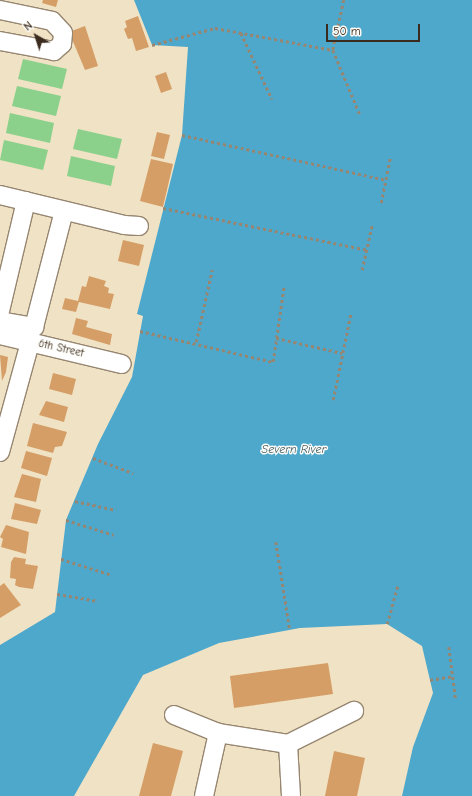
<!DOCTYPE html>
<style>
body{margin:0}
#map{position:relative;width:472px;height:796px;overflow:hidden;background:#f0e2c4;font-family:"Comic Neue",sans-serif}
div>[style]{position:absolute}
.green>*{inset:0;background:#8bd18b}
.water>*{inset:0;background:#4ea8cc}
.building>*{inset:0;background:#d59e66}
.path>*{height:2.5px;margin-top:-1.25px;transform-origin:0;background:repeating-linear-gradient(90deg,#968671 0 3px,transparent 0 6px)}
.roads{filter:drop-shadow(1px 0 #968671) drop-shadow(-1px 0 #968671) drop-shadow(0 1px #968671) drop-shadow(0 -1px #968671)}
.minor>*{height:18px;margin:-9px;padding:0 9px;transform-origin:9px;border-radius:9px;background:#fff}
span{translate:-50% -50%;white-space:nowrap;text-align:center;line-height:1.15;-webkit-text-stroke:3px #fdfcf7;paint-order:stroke}
.street-label{font-size:11px;color:#3b2a1e}
.water-label{font-size:12px;color:#435c64;font-style:italic}
.north{position:absolute;left:16px;top:16px;width:40px;height:40px;-webkit-text-stroke:3px #fdfcf7;paint-order:stroke;rotate:321deg;font-size:11px;font-weight:700;line-height:16px;text-align:center;color:#3b2a1e}
.north::after{content:'';display:block;margin:auto;width:14px;height:18px;background:#3b2a1e;clip-path:polygon(50% 0,100% 100%,50% 72%,0 100%)}
.scale{position:absolute;left:326px;top:24px;width:94px;height:18px;box-sizing:border-box;border:2px solid #3b2a1e;border-top:0;padding-left:5px;font-size:12px;line-height:14px;white-space:nowrap;color:#3b2a1e;-webkit-text-stroke:3px #fdfcf7;paint-order:stroke}
</style>
<div id="map">
<div class="green">
<i style="clip-path:polygon(23px 59px,67px 69px,62px 89px,18px 79px)"></i>
<i style="clip-path:polygon(17px 86px,61px 96px,56px 116px,12px 106px)"></i>
<i style="clip-path:polygon(10px 113px,54px 123px,50px 143px,6px 133px)"></i>
<i style="clip-path:polygon(78px 129px,122px 139px,117px 159px,73px 149px)"></i>
<i style="clip-path:polygon(4px 140px,48px 150px,43px 170px,0 160px)"></i>
<i style="clip-path:polygon(71px 156px,115px 166px,111px 186px,67px 176px)"></i>
</div>
<div class="water">
<i style="clip-path:polygon(134px 0,472px 0,472px 796px,402px 796px,413px 747px,433px 693px,422px 646px,387px 624px,300px 628px,219px 643px,143px 675px,74px 796px,0 796px,0 645px,55px 612px,66px 520px,98px 444px,132px 377px,143px 316px,137px 314px,182px 135px,188px 47px,152px 45px)"></i>
</div>
<div class="building">
<i style="clip-path:polygon(43px 0,58px 0,56px 7px,42px 3px)"></i>
<i style="clip-path:polygon(138px 16px,149px 47px,136px 51px,132px 38px,128px 39px,124px 29px,127px 27px,125px 21px)"></i>
<i style="clip-path:polygon(85px 26px,98px 66px,85px 70px,69px 32px)"></i>
<i style="clip-path:polygon(166px 72px,172px 89px,161px 93px,155px 76px)"></i>
<i style="clip-path:polygon(157px 132px,170px 135px,164px 159px,151px 156px)"></i>
<i style="clip-path:polygon(151px 159px,173px 164px,163px 207px,140px 201px)"></i>
<i style="clip-path:polygon(123px 240px,144px 245px,139px 266px,118px 261px)"></i>
<i style="clip-path:polygon(89px 276px,106px 281px,104px 286px,109px 288px,108px 293px,114px 294px,110px 309px,79px 302px,76px 312px,62px 309px,65px 298px,78px 301px,82px 286px,86px 287px)"></i>
<i style="clip-path:polygon(76px 318px,88px 321px,86px 327px,112px 334px,110px 345px,72px 334px)"></i>
<i style="clip-path:polygon(0 355px,8px 357px,6px 372px,2px 381px)"></i>
<i style="clip-path:polygon(53px 373px,76px 379px,72px 395px,49px 389px)"></i>
<i style="clip-path:polygon(46px 401px,68px 407px,64px 422px,39px 415px)"></i>
<i style="clip-path:polygon(33px 423px,67px 432px,62px 446px,55px 447px,53px 453px,27px 446px)"></i>
<i style="clip-path:polygon(26px 451px,52px 458px,47px 476px,21px 468px)"></i>
<i style="clip-path:polygon(22px 474px,41px 479px,36px 502px,14px 497px)"></i>
<i style="clip-path:polygon(15px 503px,41px 510px,37px 524px,11px 519px)"></i>
<i style="clip-path:polygon(6px 525px,29px 532px,26px 554px,1px 547px,3px 539px,0 537px)"></i>
<i style="clip-path:polygon(14px 557px,26px 559px,25px 564px,38px 566px,33px 589px,19px 587px,15px 585px,16px 579px,10px 578px,11px 562px)"></i>
<i style="clip-path:polygon(4px 583px,21px 605px,0 618px,0 586px)"></i>
<i style="clip-path:polygon(328px 663px,333px 694px,234px 708px,230px 676px)"></i>
<i style="clip-path:polygon(153px 743px,183px 751px,171px 796px,139px 796px)"></i>
<i style="clip-path:polygon(334px 751px,365px 758px,357px 796px,325px 796px)"></i>
</div>
<div class="path">
<i style="left:344px;top:0;width:51px;rotate:102.4deg"></i>
<i style="left:333px;top:50px;width:70px;rotate:67.4deg"></i>
<i style="left:241px;top:33px;width:73px;rotate:64.8deg"></i>
<i style="left:152px;top:45px;width:65px;rotate:-15.1deg"></i>
<i style="left:215px;top:28px;width:120px;rotate:10.6deg"></i>
<i style="left:182px;top:135px;width:209px;rotate:12.4deg"></i>
<i style="left:381px;top:203px;width:46px;rotate:-78.7deg"></i>
<i style="left:163px;top:208px;width:208px;rotate:11.6deg"></i>
<i style="left:362px;top:270px;width:46px;rotate:-77.5deg"></i>
<i style="left:140px;top:331px;width:137px;rotate:13.1deg"></i>
<i style="left:273px;top:362px;width:77px;rotate:-81.8deg"></i>
<i style="left:276px;top:338px;width:68px;rotate:12.8deg"></i>
<i style="left:196px;top:342px;width:74px;rotate:-77.5deg"></i>
<i style="left:333px;top:400px;width:90px;rotate:-78.4deg"></i>
<i style="left:93px;top:458px;width:43px;rotate:20.6deg"></i>
<i style="left:75px;top:501px;width:42px;rotate:12.4deg"></i>
<i style="left:66px;top:520px;width:50px;rotate:17.4deg"></i>
<i style="left:276px;top:542px;width:89px;rotate:81deg"></i>
<i style="left:61px;top:559px;width:53px;rotate:17.4deg"></i>
<i style="left:57px;top:594px;width:42px;rotate:9.7deg"></i>
<i style="left:387px;top:624px;width:41px;rotate:-74.6deg"></i>
<i style="left:449px;top:647px;width:54px;rotate:82.6deg"></i>
<i style="left:430px;top:680px;width:22px;rotate:-10deg"></i>
</div>
<div class="roads">
<div class="minor">
<i style="left:0;top:10px;width:53px;rotate:11.9deg"></i>
<i style="left:52px;top:21px;width:16px;rotate:47deg"></i>
<i style="left:63px;top:33px;width:11px;rotate:95deg"></i>
<i style="left:62px;top:44px;width:11px;rotate:139deg"></i>
<i style="left:54px;top:51px;width:55px;rotate:-169.5deg"></i>
<i style="left:0;top:195px;width:128px;rotate:13.6deg"></i>
<i style="left:124px;top:225px;width:15px;rotate:4deg"></i>
<i style="left:0;top:311px;width:113px;rotate:-76.7deg"></i>
<i style="left:0;top:321px;width:35px;rotate:10deg"></i>
<i style="left:34px;top:327px;width:120px;rotate:-75.5deg"></i>
<i style="left:0;top:335px;width:125px;rotate:13.4deg"></i>
<i style="left:0;top:452px;width:114px;rotate:-74.7deg"></i>
<i style="left:174px;top:715px;width:48px;rotate:22.2deg"></i>
<i style="left:218px;top:733px;width:71px;rotate:8.9deg"></i>
<i style="left:288px;top:744px;width:74px;rotate:-26.6deg"></i>
<i style="left:288px;top:744px;width:52px;rotate:86.7deg"></i>
<i style="left:204px;top:796px;width:65px;rotate:-77.5deg"></i>
</div>
</div>
<div class="street-label">
<span style="left:61px;top:349px;rotate:13deg">6th Street</span>
</div>
<div class="water-label">
<span style="left:294px;top:450px">Severn River</span>
</div>
<div class="north">N</div>
<div class="scale">50 m</div>
</div>
